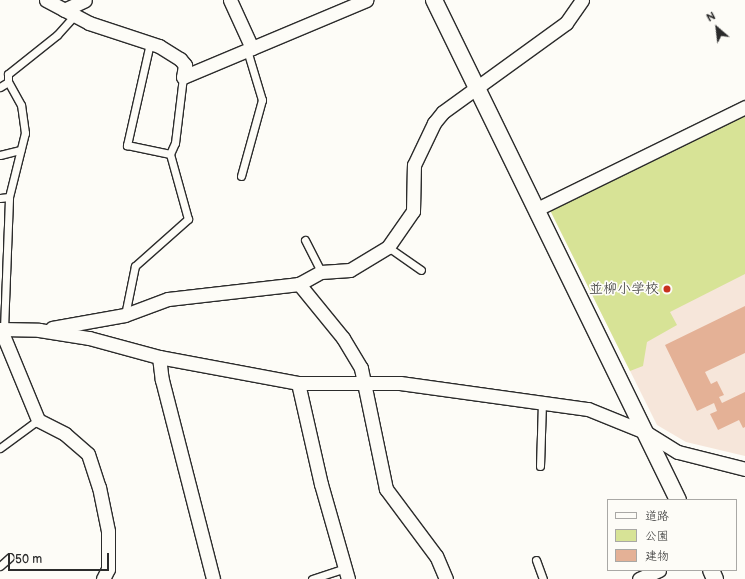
<!DOCTYPE html>
<meta charset="utf-8">
<style>
body{margin:0}
#map{position:relative;width:745px;height:579px;overflow:hidden;background:#fdfcf7;font-family:"Balsamiq Sans","Klee One",sans-serif}
div>[style]{position:absolute}
.built>*{inset:0;background:#f6e6da}
.green>*{inset:0;background:#d7e396}
.building>*{inset:0;background:#e4b196}
.roads{filter:drop-shadow(1px 0 #2b2b2b) drop-shadow(-1px 0 #2b2b2b) drop-shadow(0 1px #2b2b2b) drop-shadow(0 -1px #2b2b2b)}
.service>*{height:7px;margin:-3.5px;padding:0 3.5px;transform-origin:3.5px;border-radius:3.5px;background:#fdfcf7}
.minor>*{height:13px;margin:-6.5px;padding:0 6.5px;transform-origin:6.5px;border-radius:6.5px;background:#fdfcf7}
.tertiary>*{height:16px;margin:-8px;padding:0 8px;transform-origin:8px;border-radius:8px;background:#fdfcf7}
.dots>*{width:11px;height:11px;translate:-50% -50%;box-sizing:border-box;border:2px solid #fdfcf7;border-radius:50%}
span{translate:-50% -50%;white-space:nowrap;text-align:center;line-height:1.15;-webkit-text-stroke:3.5px #fdfcf7;paint-order:stroke}
.poi-label{font-size:14px;color:#2b2b2b}
.right{translate:-100% -50%;text-align:right}
.legend{position:absolute;left:607px;top:499px;width:130px;height:72px;box-sizing:border-box;background:#fdfcf7;border:1px solid #a9a8a5;margin:0;padding:5px 7px;list-style:none;font-size:12px;color:#2b2b2b}
.legend li{display:flex;align-items:center;gap:8px;height:20px}
.legend b{width:20px;border:1px solid #a9a8a5}
.north{position:absolute;left:697px;top:8px;width:40px;height:40px;-webkit-text-stroke:3px #fdfcf7;paint-order:stroke;rotate:332deg;font-size:11px;font-weight:700;line-height:16px;text-align:center;color:#2b2b2b}
.north::after{content:'';display:block;margin:auto;width:14px;height:18px;background:#2b2b2b;clip-path:polygon(50% 0,100% 100%,50% 72%,0 100%)}
.scale{position:absolute;left:8px;top:553px;width:101px;height:18px;box-sizing:border-box;border:2px solid #2b2b2b;border-top:0;padding-left:5px;font-size:12px;line-height:14px;white-space:nowrap;color:#2b2b2b;-webkit-text-stroke:3px #fdfcf7;paint-order:stroke}
</style>
<div id="map">
<div class="built">
<i style="clip-path:polygon(745px 112px,745px 456px,686px 442px,657px 425px,549px 208px)"></i>
</div>
<div class="green">
<i style="clip-path:polygon(745px 112px,745px 274px,670px 312px,677px 325px,647px 342px,643px 366px,630px 371px,549px 208px)"></i>
</div>
<div class="building">
<i style="clip-path:polygon(745px 306px,745px 353px,705px 372px,711px 384px,717px 381px,724px 395px,719px 397px,722px 403px,745px 392px,745px 427px,743px 428px,739px 420px,718px 430px,710px 414px,717px 411px,714px 403px,697px 411px,665px 345px)"></i>
</div>
<div class="roads">
<div class="service">
<i style="left:150px;top:43px;width:105px;rotate:102.7deg"></i>
<i style="left:127px;top:145px;width:44px;rotate:11.8deg"></i>
<i style="left:0;top:87px;width:9px;rotate:-32deg"></i>
<i style="left:0;top:155px;width:21px;rotate:-14deg"></i>
<i style="left:241px;top:176px;width:79px;rotate:-74.6deg"></i>
<i style="left:262px;top:100px;width:52px;rotate:-106.7deg"></i>
<i style="left:0;top:198px;width:9px;rotate:-6deg"></i>
<i style="left:305px;top:240px;width:36px;rotate:63deg"></i>
<i style="left:388px;top:247px;width:40px;rotate:34.9deg"></i>
<i style="left:125px;top:315px;width:50px;rotate:-78.5deg"></i>
<i style="left:135px;top:266px;width:71px;rotate:-41.6deg"></i>
<i style="left:188px;top:219px;width:67px;rotate:-105.5deg"></i>
<i style="left:170px;top:154px;width:12px;rotate:-66deg"></i>
<i style="left:175px;top:143px;width:66px;rotate:-83.1deg"></i>
<i style="left:4px;top:329px;width:132px;rotate:-87.8deg"></i>
<i style="left:9px;top:197px;width:66px;rotate:-76deg"></i>
<i style="left:25px;top:133px;width:28px;rotate:-98deg"></i>
<i style="left:21px;top:105px;width:26px;rotate:-119deg"></i>
<i style="left:8px;top:82px;width:8px;rotate:-90deg"></i>
<i style="left:8px;top:74px;width:63px;rotate:-38.5deg"></i>
<i style="left:57px;top:35px;width:25px;rotate:-48deg"></i>
<i style="left:0;top:448px;width:47px;rotate:-36.4deg"></i>
<i style="left:540px;top:466px;width:63px;rotate:-88.2deg"></i>
<i style="left:536px;top:560px;width:20px;rotate:70deg"></i>
<i style="left:0;top:566px;width:13px;rotate:-42deg"></i>
<i style="left:312px;top:579px;width:35px;rotate:-18deg"></i>
</div>
<div class="minor">
<i style="left:46px;top:0;width:49px;rotate:28.1deg"></i>
<i style="left:89px;top:23px;width:74px;rotate:18.2deg"></i>
<i style="left:159px;top:46px;width:25px;rotate:32deg"></i>
<i style="left:180px;top:59px;width:8px;rotate:50deg"></i>
<i style="left:185px;top:65px;width:12px;rotate:99deg"></i>
<i style="left:230px;top:0;width:53px;rotate:65.4deg"></i>
<i style="left:64px;top:10px;width:23px;rotate:-25deg"></i>
<i style="left:183px;top:77px;width:199px;rotate:-22.8deg"></i>
<i style="left:537px;top:209px;width:232px;rotate:-26.1deg"></i>
<i style="left:52px;top:328px;width:74px;rotate:-10.1deg"></i>
<i style="left:125px;top:315px;width:46px;rotate:-20.4deg"></i>
<i style="left:168px;top:299px;width:132px;rotate:-6.5deg"></i>
<i style="left:0;top:329px;width:39px;rotate:1deg"></i>
<i style="left:39px;top:330px;width:51px;rotate:9.1deg"></i>
<i style="left:89px;top:338px;width:73px;rotate:15.2deg"></i>
<i style="left:159px;top:357px;width:141px;rotate:10.6deg"></i>
<i style="left:298px;top:383px;width:102px"></i>
<i style="left:400px;top:383px;width:190px;rotate:7.9deg"></i>
<i style="left:588px;top:409px;width:64px;rotate:22.1deg"></i>
<i style="left:647px;top:433px;width:36px;rotate:32deg"></i>
<i style="left:678px;top:452px;width:69px;rotate:14.2deg"></i>
<i style="left:4px;top:329px;width:6px;rotate:99deg"></i>
<i style="left:3px;top:335px;width:92px;rotate:67.6deg"></i>
<i style="left:38px;top:420px;width:30px;rotate:27deg"></i>
<i style="left:65px;top:434px;width:30px;rotate:41deg"></i>
<i style="left:88px;top:454px;width:35px;rotate:72deg"></i>
<i style="left:99px;top:487px;width:45px;rotate:78.4deg"></i>
<i style="left:108px;top:531px;width:38px;rotate:90deg"></i>
<i style="left:108px;top:569px;width:11px;rotate:117deg"></i>
<i style="left:159px;top:357px;width:23px;rotate:83deg"></i>
<i style="left:162px;top:380px;width:205px;rotate:75.6deg"></i>
<i style="left:298px;top:383px;width:104px;rotate:77.2deg"></i>
<i style="left:321px;top:484px;width:99px;rotate:74.1deg"></i>
<i style="left:446px;top:579px;width:25px;rotate:-113deg"></i>
<i style="left:436px;top:556px;width:84px;rotate:-126.7deg"></i>
<i style="left:386px;top:489px;width:124px;rotate:-101.7deg"></i>
<i style="left:361px;top:368px;width:35px;rotate:-121deg"></i>
<i style="left:343px;top:338px;width:70px;rotate:-129.2deg"></i>
<i style="left:299px;top:284px;width:25px;rotate:-29deg"></i>
<i style="left:321px;top:272px;width:29px;rotate:-4deg"></i>
<i style="left:350px;top:270px;width:44px;rotate:-31.2deg"></i>
<i style="left:388px;top:247px;width:44px;rotate:-55.2deg"></i>
<i style="left:413px;top:211px;width:46px;rotate:-88.8deg"></i>
<i style="left:414px;top:165px;width:47px;rotate:-64.5deg"></i>
<i style="left:434px;top:123px;width:14px;rotate:-51deg"></i>
<i style="left:443px;top:112px;width:152px;rotate:-35.9deg"></i>
<i style="left:566px;top:23px;width:28px;rotate:-55deg"></i>
<i style="left:639px;top:579px;width:22px;rotate:-24deg"></i>
</div>
<div class="tertiary">
<i style="left:434px;top:0;width:556px;rotate:63.99deg"></i>
<i style="left:711px;top:570px;width:10px;rotate:66deg"></i>
</div>
</div>
<div class="dots">
<i style="left:667px;top:289px;background:#c8321e"></i>
</div>
<div class="poi-label">
<span class="right" style="left:659px;top:289px">並柳小学校</span>
</div>
<ul class="legend">
<li><b style="height:5px;background:#fdfcf7"></b>道路</li>
<li><b style="height:11px;background:#d7e396"></b>公園</li>
<li><b style="height:11px;background:#e4b196"></b>建物</li>
</ul>
<div class="north">N</div>
<div class="scale">50 m</div>
</div>
